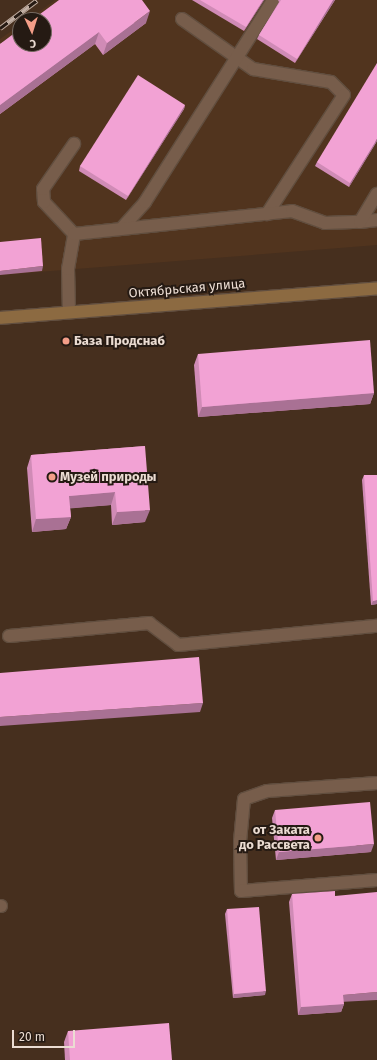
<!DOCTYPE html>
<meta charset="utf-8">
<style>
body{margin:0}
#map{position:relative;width:377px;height:1060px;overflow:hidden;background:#462f1e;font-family:"Fira Sans",sans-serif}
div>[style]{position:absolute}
.built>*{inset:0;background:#51341e}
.roads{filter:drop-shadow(1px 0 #614e3f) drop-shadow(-1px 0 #614e3f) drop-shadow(0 1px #614e3f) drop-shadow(0 -1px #614e3f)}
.service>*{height:12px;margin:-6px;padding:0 6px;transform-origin:6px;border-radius:6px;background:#775d4b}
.secondary>*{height:12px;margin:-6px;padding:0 6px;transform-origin:6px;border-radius:6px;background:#8c6a41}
.rail>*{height:4.5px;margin-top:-2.25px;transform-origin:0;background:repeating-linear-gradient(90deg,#251a13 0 9px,#c0aea3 0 18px);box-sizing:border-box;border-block:1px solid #c0aea3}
.wall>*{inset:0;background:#d08bb6}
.shaded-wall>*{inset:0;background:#a97194}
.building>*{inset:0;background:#f2a2d4}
.dots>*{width:11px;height:11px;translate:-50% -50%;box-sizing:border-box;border:2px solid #251a13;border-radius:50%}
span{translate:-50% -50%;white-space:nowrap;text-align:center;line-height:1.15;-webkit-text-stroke:4px #251a13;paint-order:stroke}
.street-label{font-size:13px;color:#ebdcd2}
.poi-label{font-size:13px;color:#ebdcd2;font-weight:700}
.left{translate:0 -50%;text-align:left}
.right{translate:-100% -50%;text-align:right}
.north{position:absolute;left:12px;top:12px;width:40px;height:40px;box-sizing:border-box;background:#251a13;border:1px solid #74685f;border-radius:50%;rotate:176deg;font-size:11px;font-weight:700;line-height:16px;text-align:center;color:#ebdcd2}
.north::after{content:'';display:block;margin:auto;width:14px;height:18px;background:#f49e88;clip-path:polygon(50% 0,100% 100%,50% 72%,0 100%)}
.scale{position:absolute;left:12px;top:1030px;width:63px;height:18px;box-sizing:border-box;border:2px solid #ebdcd2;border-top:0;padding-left:5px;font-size:12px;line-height:14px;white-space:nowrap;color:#ebdcd2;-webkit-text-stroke:3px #251a13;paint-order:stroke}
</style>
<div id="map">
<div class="built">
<i style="clip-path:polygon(55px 0,377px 0,377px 245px,0 275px,0 39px,20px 25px,20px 44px,44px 44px,44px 20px,28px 20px)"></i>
</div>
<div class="roads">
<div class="service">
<i style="left:182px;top:19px;width:87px;rotate:35.2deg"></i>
<i style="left:253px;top:69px;width:79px;rotate:9.5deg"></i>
<i style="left:331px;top:82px;width:18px;rotate:45deg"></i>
<i style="left:344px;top:95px;width:142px;rotate:122.9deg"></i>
<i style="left:360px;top:222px;width:17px;rotate:-7deg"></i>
<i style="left:121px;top:229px;width:36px;rotate:-48deg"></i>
<i style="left:145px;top:202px;width:239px;rotate:-57.6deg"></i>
<i style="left:74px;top:234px;width:44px;rotate:-133.2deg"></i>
<i style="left:44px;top:202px;width:13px;rotate:-94deg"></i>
<i style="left:43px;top:189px;width:55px;rotate:-55.4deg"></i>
<i style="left:69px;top:312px;width:43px;rotate:-91.3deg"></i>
<i style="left:68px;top:269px;width:36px;rotate:-80deg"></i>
<i style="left:74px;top:234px;width:219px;rotate:-6deg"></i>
<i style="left:292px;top:211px;width:35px;rotate:20deg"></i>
<i style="left:325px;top:223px;width:35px;rotate:-2deg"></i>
<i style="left:360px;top:222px;width:33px;rotate:-59deg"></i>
<i style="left:9px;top:636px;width:141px;rotate:-5.3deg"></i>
<i style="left:149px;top:623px;width:36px;rotate:37deg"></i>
<i style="left:178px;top:645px;width:200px;rotate:-5.5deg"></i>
<i style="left:377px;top:783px;width:110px;rotate:175.8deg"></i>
<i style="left:267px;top:791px;width:24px;rotate:161deg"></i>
<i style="left:244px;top:799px;width:42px;rotate:95.4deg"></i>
<i style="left:240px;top:841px;width:50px;rotate:88.9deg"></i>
<i style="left:241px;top:891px;width:136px;rotate:-4.6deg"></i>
<i style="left:0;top:906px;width:1px"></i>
</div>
<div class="secondary">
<i style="left:0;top:318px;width:378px;rotate:-4.5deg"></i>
</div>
</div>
<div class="rail">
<i style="left:0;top:28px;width:46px;rotate:-37.1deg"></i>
</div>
<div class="wall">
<i style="clip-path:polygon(192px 0,264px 0,244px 31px)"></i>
<i style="clip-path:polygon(278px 0,335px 0,295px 63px,257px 39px,259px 35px,279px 2px)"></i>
<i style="clip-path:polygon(44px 20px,146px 23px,103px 55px,95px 44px,0 114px,0 44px)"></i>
<i style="clip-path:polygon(185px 105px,184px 109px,126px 200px,79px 171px,80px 166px)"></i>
<i style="clip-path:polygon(377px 141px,349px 187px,315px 166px,317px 162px)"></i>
<i style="clip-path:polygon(198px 354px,374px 393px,370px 404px,198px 417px,194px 365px)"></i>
<i style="clip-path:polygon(145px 446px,145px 522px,112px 525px,111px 505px,70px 508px,71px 517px,66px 529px,32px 532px,27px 468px,31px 455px)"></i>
<i style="clip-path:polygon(364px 475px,377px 475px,377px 604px,371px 605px,362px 480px)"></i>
<i style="clip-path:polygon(275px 810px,371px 852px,276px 860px,272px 818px)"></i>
<i style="clip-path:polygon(292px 894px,343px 1002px,344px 1004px,341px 1012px,298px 1015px,289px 902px)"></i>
<i style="clip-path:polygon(227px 909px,265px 995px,233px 998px,225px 914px)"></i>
<i style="clip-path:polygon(68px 1031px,172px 1060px,65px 1060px,64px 1042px)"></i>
</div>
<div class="shaded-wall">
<i style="clip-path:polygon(263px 0,264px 0,244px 31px,246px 27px)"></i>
<i style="clip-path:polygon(333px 0,335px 0,295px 63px,297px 59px)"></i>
<i style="clip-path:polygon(150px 11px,146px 23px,103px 55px,107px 43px)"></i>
<i style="clip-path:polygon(99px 32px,95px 44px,0 114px,0 105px)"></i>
<i style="clip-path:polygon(185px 105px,184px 109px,126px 200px,128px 196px)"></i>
<i style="clip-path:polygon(377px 139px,377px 141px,349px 187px,350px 183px)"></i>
<i style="clip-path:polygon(43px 266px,42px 271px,0 275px,0 271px)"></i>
<i style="clip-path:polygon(374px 393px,370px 404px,198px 417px,202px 407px)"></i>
<i style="clip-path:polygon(115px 492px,111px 505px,64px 509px,69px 496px)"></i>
<i style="clip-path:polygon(150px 510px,145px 522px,112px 525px,117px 512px)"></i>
<i style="clip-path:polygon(71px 517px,66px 529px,32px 532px,36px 519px)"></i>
<i style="clip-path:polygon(377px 600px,377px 604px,371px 605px,373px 601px)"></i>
<i style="clip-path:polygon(203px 703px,200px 712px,0 726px,0 717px)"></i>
<i style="clip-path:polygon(374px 844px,371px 852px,276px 860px,279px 852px)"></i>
<i style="clip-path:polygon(266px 991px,265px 995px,233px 998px,234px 994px)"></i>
<i style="clip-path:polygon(377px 992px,377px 1000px,340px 1002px,343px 995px)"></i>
<i style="clip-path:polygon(344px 1004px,341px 1012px,298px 1015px,301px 1007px)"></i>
</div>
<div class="building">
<i style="clip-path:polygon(59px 0,142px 0,150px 11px,107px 43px,99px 32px,0 105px,0 44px,20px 29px,20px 44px,44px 44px,44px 20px,32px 20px)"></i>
<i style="clip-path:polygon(200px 0,263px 0,246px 27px)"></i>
<i style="clip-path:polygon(281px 0,333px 0,297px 59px,259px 35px)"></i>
<i style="clip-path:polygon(377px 63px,377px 139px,350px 183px,317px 162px)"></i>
<i style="clip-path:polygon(138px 75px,185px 105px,128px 196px,80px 166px)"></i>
<i style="clip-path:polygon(41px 238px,43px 266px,0 271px,0 242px)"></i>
<i style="clip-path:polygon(370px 340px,374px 393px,202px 407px,198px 354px)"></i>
<i style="clip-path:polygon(145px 446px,150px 510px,117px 512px,115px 492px,69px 496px,71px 517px,36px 519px,31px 455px)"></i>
<i style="clip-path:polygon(364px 475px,377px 475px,377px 600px,373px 601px)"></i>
<i style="clip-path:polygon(199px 657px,203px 703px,0 717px,0 673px)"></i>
<i style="clip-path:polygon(370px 802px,374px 844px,279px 852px,275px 810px)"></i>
<i style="clip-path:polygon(335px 891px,335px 896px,377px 892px,377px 992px,343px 995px,344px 1004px,301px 1007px,292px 894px)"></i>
<i style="clip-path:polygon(259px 907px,266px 991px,234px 994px,227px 909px)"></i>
<i style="clip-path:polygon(169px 1023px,172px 1060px,70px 1060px,68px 1031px)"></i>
</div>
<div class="dots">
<i style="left:66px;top:341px;background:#f49e88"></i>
<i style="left:52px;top:477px;background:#f49e88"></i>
<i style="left:318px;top:838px;background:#f49e88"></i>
</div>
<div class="street-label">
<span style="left:187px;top:289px;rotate:-5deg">Октябрьская улица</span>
</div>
<div class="poi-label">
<span class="left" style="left:74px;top:341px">База Продснаб</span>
<span class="left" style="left:60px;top:477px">Музей природы</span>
<span class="right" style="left:310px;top:838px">от Заката<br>до Рассвета</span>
</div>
<div class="north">С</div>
<div class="scale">20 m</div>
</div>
